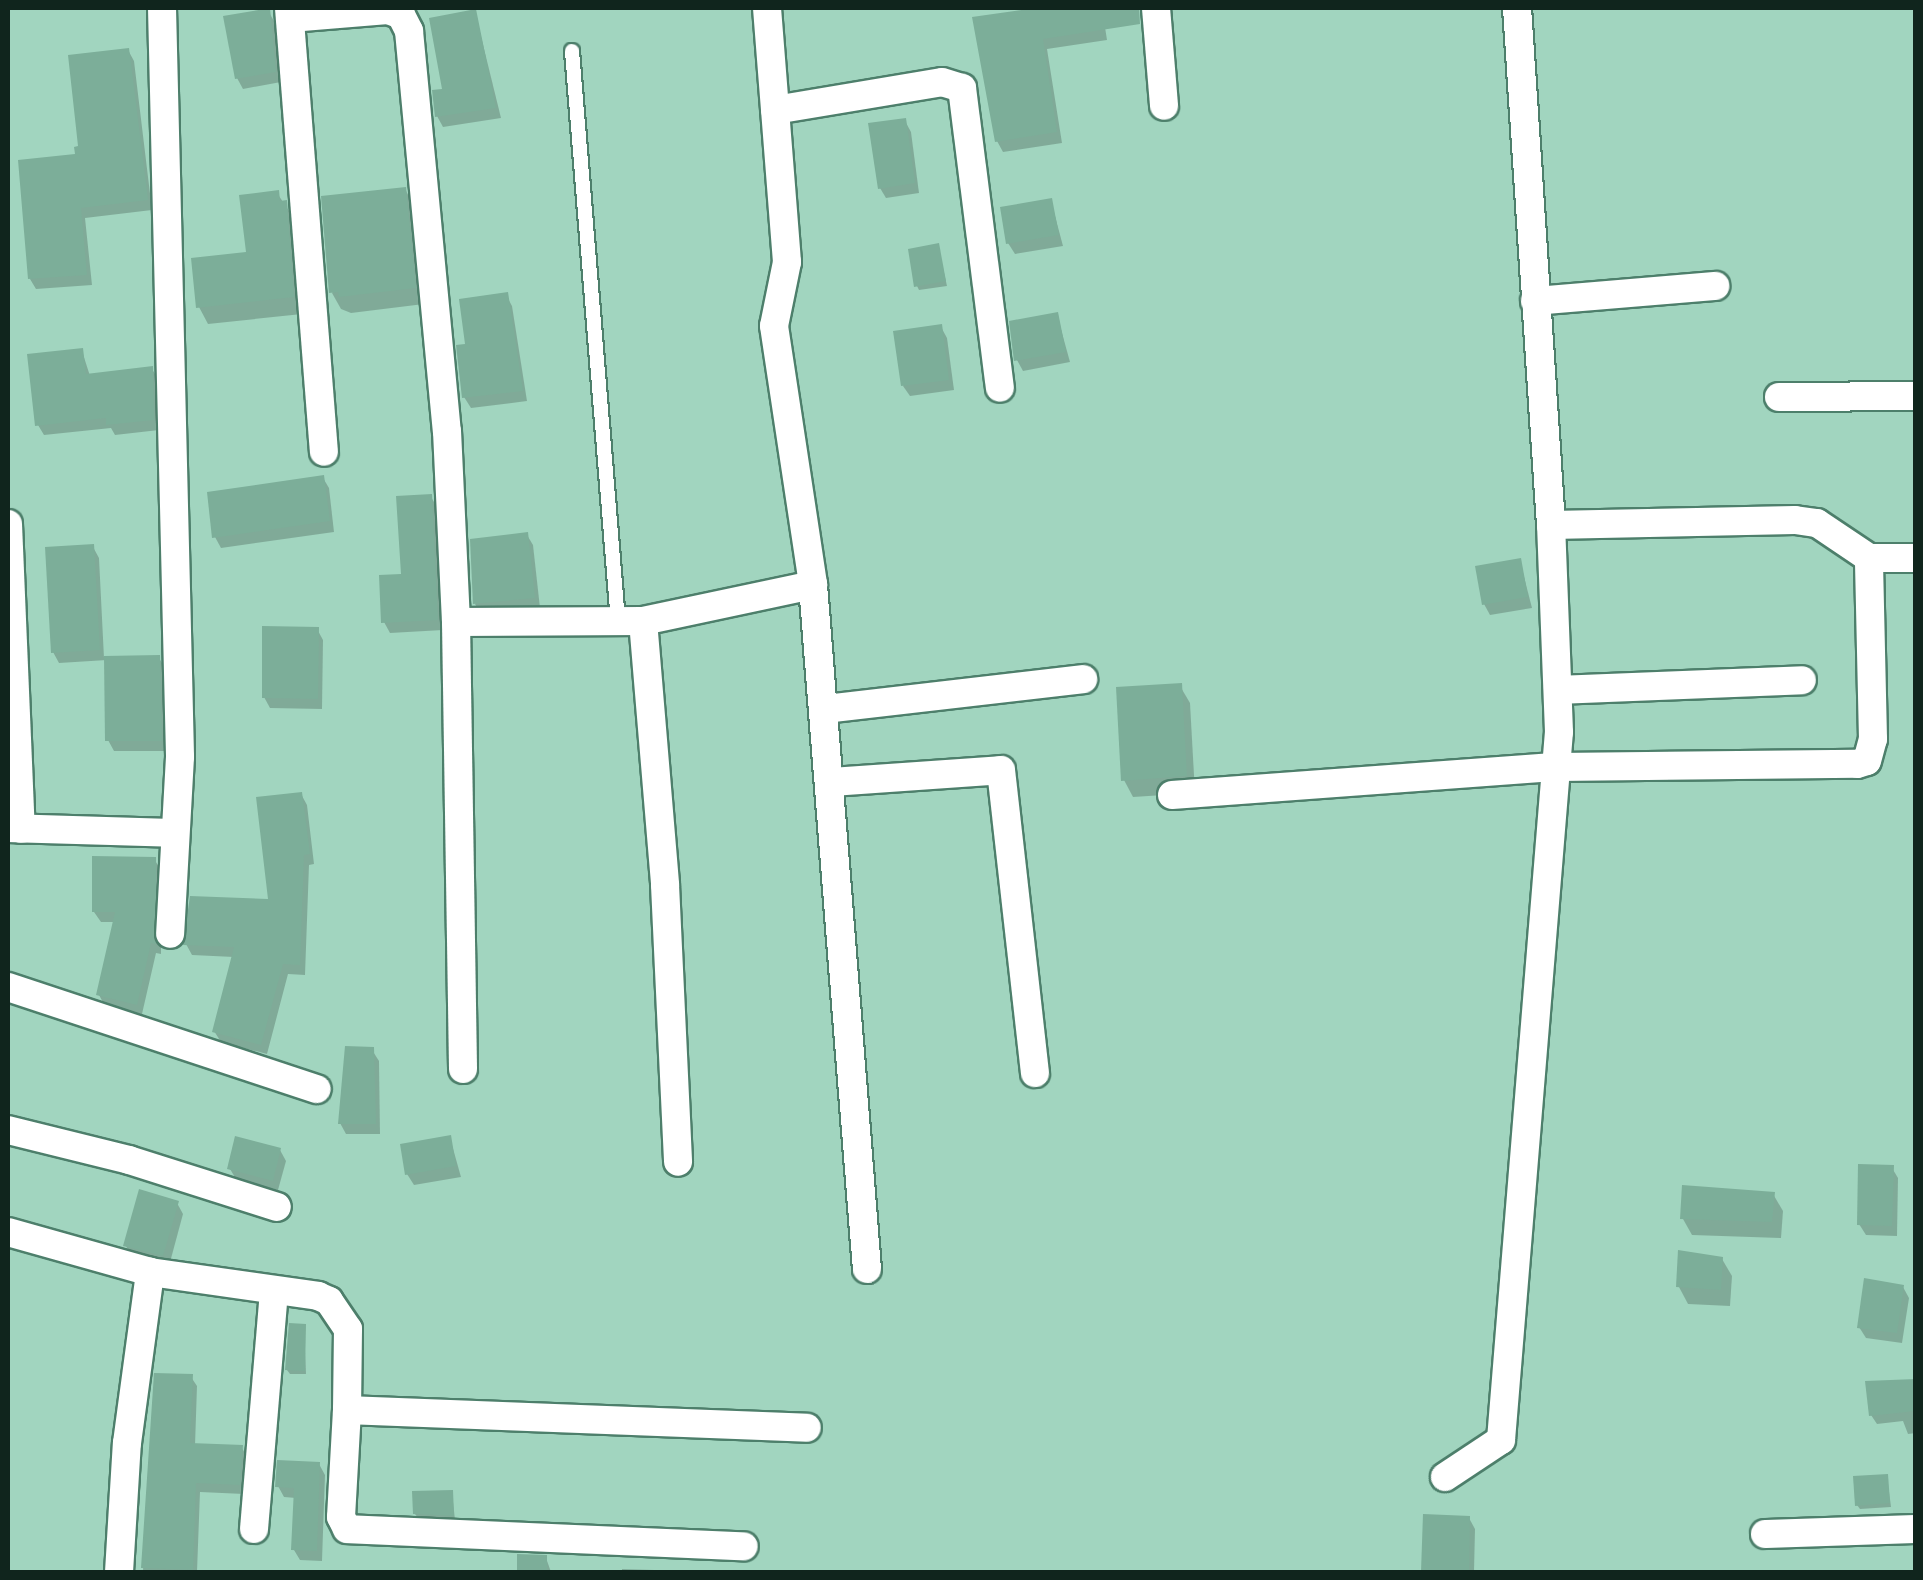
<!DOCTYPE html>
<style>
body{margin:0}
#map{position:relative;width:1923px;height:1580px;overflow:hidden;background:#a1d5bf;font-family:Helvetica,sans-serif}
div>[style]{position:absolute}
.shadow>*{inset:0;background:#0003}
.building>*{inset:0;background:#7cae99}
.roads{filter:drop-shadow(2px 0 #4d7f6b) drop-shadow(-2px 0 #4d7f6b) drop-shadow(0 2px #4d7f6b) drop-shadow(0 -2px #4d7f6b)}
.lane>*{height:14px;margin:-7px;padding:0 7px;transform-origin:7px;border-radius:7px;background:#fff}
.street>*{height:28px;margin:-14px;padding:0 14px;transform-origin:14px;border-radius:14px;background:#fff}
span{translate:-50% -50%;white-space:nowrap;text-align:center;line-height:1.15;-webkit-text-stroke:8px #d5efe3;paint-order:stroke}
.frame{position:absolute;inset:0;border:10px solid #10251d;pointer-events:none}
</style>
<div id="map">
<div class="shadow">
<i style="clip-path:polygon(1102px 8px,1107px 40px,1047px 49px,1062px 143px,1003px 152px,997px 141px,1044px 8px)"></i>
<i style="clip-path:polygon(268px 11px,274px 21px,281px 82px,243px 89px,237px 78px)"></i>
<i style="clip-path:polygon(475px 12px,501px 118px,443px 127px,437px 116px)"></i>
<i style="clip-path:polygon(128px 50px,134px 61px,152px 210px,85px 218px,92px 285px,36px 289px,30px 279px,78px 156px)"></i>
<i style="clip-path:polygon(905px 121px,911px 132px,919px 193px,886px 198px,880px 188px)"></i>
<i style="clip-path:polygon(405px 189px,414px 206px,424px 304px,351px 313px,341px 309px,332px 293px)"></i>
<i style="clip-path:polygon(277px 193px,295px 220px,302px 314px,208px 324px,199px 307px,249px 254px)"></i>
<i style="clip-path:polygon(1051px 201px,1063px 246px,1015px 254px,1008px 243px)"></i>
<i style="clip-path:polygon(938px 246px,947px 286px,919px 290px,917px 286px)"></i>
<i style="clip-path:polygon(506px 295px,512px 306px,527px 401px,471px 408px,464px 397px)"></i>
<i style="clip-path:polygon(1057px 315px,1070px 362px,1023px 371px,1017px 360px)"></i>
<i style="clip-path:polygon(941px 327px,947px 338px,954px 390px,910px 396px,903px 386px)"></i>
<i style="clip-path:polygon(82px 351px,90px 376px,152px 369px,158px 379px,159px 430px,115px 435px,111px 428px,44px 435px,38px 425px)"></i>
<i style="clip-path:polygon(323px 478px,329px 488px,334px 532px,221px 548px,215px 537px)"></i>
<i style="clip-path:polygon(431px 497px,437px 507px,443px 630px,390px 633px,384px 622px)"></i>
<i style="clip-path:polygon(527px 535px,533px 545px,540px 608px,481px 614px,475px 604px)"></i>
<i style="clip-path:polygon(93px 547px,99px 558px,104px 658px,159px 658px,165px 668px,167px 751px,114px 751px,108px 740px,107px 660px,59px 663px,53px 652px)"></i>
<i style="clip-path:polygon(1520px 561px,1532px 608px,1490px 615px,1484px 604px)"></i>
<i style="clip-path:polygon(317px 629px,323px 640px,322px 709px,270px 708px,264px 697px)"></i>
<i style="clip-path:polygon(1180px 686px,1190px 703px,1195px 793px,1133px 797px,1124px 780px)"></i>
<i style="clip-path:polygon(301px 794px,307px 805px,314px 864px,309px 865px,305px 975px,288px 974px,267px 1054px,221px 1042px,214px 1031px,234px 957px,192px 955px,186px 944px,270px 902px)"></i>
<i style="clip-path:polygon(154px 859px,161px 870px,161px 954px,156px 953px,142px 1014px,105px 1006px,99px 995px,115px 922px,101px 922px,94px 912px)"></i>
<i style="clip-path:polygon(372px 1050px,379px 1061px,380px 1134px,346px 1134px,340px 1123px)"></i>
<i style="clip-path:polygon(450px 1138px,461px 1177px,414px 1185px,407px 1174px)"></i>
<i style="clip-path:polygon(280px 1150px,286px 1161px,278px 1190px,236px 1179px,230px 1169px)"></i>
<i style="clip-path:polygon(1892px 1168px,1898px 1178px,1897px 1236px,1866px 1235px,1859px 1224px)"></i>
<i style="clip-path:polygon(1773px 1194px,1783px 1211px,1781px 1238px,1692px 1235px,1683px 1219px)"></i>
<i style="clip-path:polygon(177px 1203px,183px 1214px,169px 1266px,132px 1257px,126px 1246px)"></i>
<i style="clip-path:polygon(1722px 1259px,1732px 1276px,1730px 1306px,1688px 1304px,1679px 1287px)"></i>
<i style="clip-path:polygon(1903px 1287px,1909px 1298px,1902px 1343px,1866px 1338px,1859px 1327px)"></i>
<i style="clip-path:polygon(304px 1326px,306px 1374px,290px 1374px,287px 1370px)"></i>
<i style="clip-path:polygon(191px 1377px,197px 1386px,195px 1446px,242px 1448px,247px 1457px,244px 1494px,200px 1492px,197px 1572px,143px 1572px,144px 1533px)"></i>
<i style="clip-path:polygon(1916px 1381px,1916px 1433px,1908px 1434px,1903px 1421px,1877px 1424px,1871px 1415px)"></i>
<i style="clip-path:polygon(319px 1464px,325px 1475px,322px 1561px,300px 1560px,294px 1550px,296px 1498px,284px 1497px,278px 1486px)"></i>
<i style="clip-path:polygon(1887px 1476px,1891px 1507px,1860px 1509px,1857px 1505px)"></i>
<i style="clip-path:polygon(452px 1493px,455px 1520px,418px 1518px,415px 1514px)"></i>
<i style="clip-path:polygon(1425px 1517px,1469px 1518px,1475px 1529px,1474px 1572px,1423px 1572px)"></i>
<i style="clip-path:polygon(520px 1556px,546px 1558px,551px 1572px,520px 1572px)"></i>
<i style="clip-path:polygon(622px 1569px,687px 1571px,687px 1572px,622px 1572px)"></i>
</div>
<div class="building">
<i style="clip-path:polygon(270px 8px,276px 72px,235px 79px,223px 16px)"></i>
<i style="clip-path:polygon(1036px 8px,1139px 8px,1140px 24px,1043px 39px,1057px 132px,995px 142px,972px 17px)"></i>
<i style="clip-path:polygon(476px 9px,496px 108px,435px 117px,432px 90px,442px 89px,429px 18px)"></i>
<i style="clip-path:polygon(129px 48px,148px 200px,81px 208px,87px 275px,28px 279px,18px 160px,75px 154px,74px 147px,78px 146px,68px 55px)"></i>
<i style="clip-path:polygon(906px 118px,915px 183px,878px 189px,868px 123px)"></i>
<i style="clip-path:polygon(406px 187px,416px 288px,339px 297px,338px 292px,329px 293px,321px 196px)"></i>
<i style="clip-path:polygon(279px 190px,280px 201px,287px 200px,294px 297px,196px 308px,191px 258px,246px 252px,239px 195px)"></i>
<i style="clip-path:polygon(1052px 198px,1059px 235px,1006px 244px,1000px 207px)"></i>
<i style="clip-path:polygon(939px 243px,946px 281px,914px 287px,908px 249px)"></i>
<i style="clip-path:polygon(508px 292px,523px 391px,462px 398px,456px 345px,465px 344px,459px 299px)"></i>
<i style="clip-path:polygon(1058px 312px,1066px 352px,1014px 361px,1009px 321px)"></i>
<i style="clip-path:polygon(942px 324px,949px 380px,901px 386px,893px 331px)"></i>
<i style="clip-path:polygon(83px 348px,86px 374px,153px 366px,154px 420px,106px 425px,106px 418px,35px 426px,27px 354px)"></i>
<i style="clip-path:polygon(324px 475px,330px 521px,212px 538px,207px 492px)"></i>
<i style="clip-path:polygon(432px 494px,438px 620px,381px 623px,379px 575px,401px 574px,396px 496px)"></i>
<i style="clip-path:polygon(528px 532px,535px 598px,473px 604px,470px 539px)"></i>
<i style="clip-path:polygon(94px 544px,100px 650px,51px 653px,45px 547px)"></i>
<i style="clip-path:polygon(1521px 558px,1528px 597px,1482px 605px,1475px 566px)"></i>
<i style="clip-path:polygon(262px 626px,319px 627px,318px 699px,262px 698px)"></i>
<i style="clip-path:polygon(160px 655px,162px 741px,105px 741px,104px 656px)"></i>
<i style="clip-path:polygon(1182px 683px,1187px 776px,1121px 781px,1116px 687px)"></i>
<i style="clip-path:polygon(302px 792px,310px 854px,304px 855px,300px 965px,283px 964px,261px 1045px,212px 1032px,234px 947px,183px 945px,190px 896px,268px 899px,256px 797px)"></i>
<i style="clip-path:polygon(92px 856px,156px 857px,156px 944px,151px 943px,137px 1005px,96px 995px,115px 912px,92px 912px)"></i>
<i style="clip-path:polygon(345px 1046px,374px 1047px,376px 1124px,338px 1124px)"></i>
<i style="clip-path:polygon(451px 1135px,456px 1166px,405px 1175px,400px 1144px)"></i>
<i style="clip-path:polygon(235px 1136px,281px 1148px,273px 1181px,227px 1169px)"></i>
<i style="clip-path:polygon(1858px 1164px,1894px 1165px,1892px 1226px,1857px 1225px)"></i>
<i style="clip-path:polygon(1682px 1185px,1775px 1192px,1772px 1222px,1680px 1219px)"></i>
<i style="clip-path:polygon(139px 1189px,179px 1201px,163px 1256px,123px 1246px)"></i>
<i style="clip-path:polygon(1678px 1250px,1723px 1257px,1721px 1290px,1676px 1287px)"></i>
<i style="clip-path:polygon(1864px 1278px,1904px 1285px,1897px 1333px,1857px 1328px)"></i>
<i style="clip-path:polygon(289px 1323px,306px 1324px,305px 1371px,285px 1370px)"></i>
<i style="clip-path:polygon(154px 1373px,193px 1374px,190px 1443px,243px 1445px,240px 1485px,196px 1483px,193px 1570px,141px 1568px)"></i>
<i style="clip-path:polygon(1916px 1379px,1916px 1411px,1869px 1416px,1865px 1381px)"></i>
<i style="clip-path:polygon(277px 1460px,320px 1462px,317px 1551px,291px 1550px,294px 1488px,275px 1487px)"></i>
<i style="clip-path:polygon(1888px 1474px,1890px 1503px,1855px 1506px,1853px 1476px)"></i>
<i style="clip-path:polygon(453px 1490px,454px 1516px,413px 1514px,412px 1491px)"></i>
<i style="clip-path:polygon(1423px 1514px,1470px 1516px,1469px 1572px,1421px 1572px)"></i>
<i style="clip-path:polygon(517px 1554px,547px 1555px,547px 1572px,517px 1572px)"></i>
</div>
<div class="roads">
<div class="lane">
<i style="left:572px;top:51px;width:572px;rotate:85.39deg"></i>
</div>
<div class="street">
<i style="left:162px;top:8px;width:749px;rotate:88.62deg"></i>
<i style="left:180px;top:757px;width:177px;rotate:93.2deg"></i>
<i style="left:289px;top:8px;width:445px;rotate:85.5deg"></i>
<i style="left:767px;top:8px;width:255px;rotate:85.5deg"></i>
<i style="left:787px;top:262px;width:65px;rotate:101.5deg"></i>
<i style="left:774px;top:326px;width:262px;rotate:81.4deg"></i>
<i style="left:813px;top:585px;width:686px;rotate:85.49deg"></i>
<i style="left:1156px;top:8px;width:98px;rotate:85.3deg"></i>
<i style="left:290px;top:18px;width:98px;rotate:-4.7deg"></i>
<i style="left:388px;top:10px;width:14px;rotate:21deg"></i>
<i style="left:401px;top:15px;width:18px;rotate:63deg"></i>
<i style="left:409px;top:31px;width:402px;rotate:84.6deg"></i>
<i style="left:447px;top:431px;width:191px;rotate:87.3deg"></i>
<i style="left:456px;top:622px;width:447px;rotate:89.1deg"></i>
<i style="left:775px;top:110px;width:169px;rotate:-9.5deg"></i>
<i style="left:942px;top:82px;width:21px;rotate:17deg"></i>
<i style="left:962px;top:88px;width:302px;rotate:82.8deg"></i>
<i style="left:1535px;top:301px;width:181px;rotate:-4.8deg"></i>
<i style="left:1779px;top:397px;width:137px;rotate:-0.4deg"></i>
<i style="left:8px;top:524px;width:305px;rotate:87.6deg"></i>
<i style="left:1551px;top:525px;width:244px;rotate:-1.2deg"></i>
<i style="left:1795px;top:520px;width:22px;rotate:8deg"></i>
<i style="left:1817px;top:523px;width:63px;rotate:33.9deg"></i>
<i style="left:1869px;top:558px;width:47px"></i>
<i style="left:643px;top:621px;width:265px;rotate:85.2deg"></i>
<i style="left:665px;top:885px;width:277px;rotate:87.3deg"></i>
<i style="left:456px;top:622px;width:187px;rotate:-0.3deg"></i>
<i style="left:643px;top:621px;width:174px;rotate:-12deg"></i>
<i style="left:1558px;top:690px;width:244px;rotate:-2.3deg"></i>
<i style="left:825px;top:709px;width:260px;rotate:-6.6deg"></i>
<i style="left:831px;top:782px;width:170px;rotate:-4deg"></i>
<i style="left:1001px;top:770px;width:305px;rotate:83.6deg"></i>
<i style="left:1172px;top:795px;width:386px;rotate:-4.2deg"></i>
<i style="left:1557px;top:767px;width:300px;rotate:-0.6deg"></i>
<i style="left:1857px;top:764px;width:10px;rotate:-17deg"></i>
<i style="left:1867px;top:761px;width:23px;rotate:-75deg"></i>
<i style="left:1873px;top:739px;width:181px;rotate:-91.3deg"></i>
<i style="left:8px;top:828px;width:167px;rotate:1.7deg"></i>
<i style="left:8px;top:987px;width:325px;rotate:18.3deg"></i>
<i style="left:8px;top:1130px;width:125px;rotate:13.9deg"></i>
<i style="left:129px;top:1160px;width:155px;rotate:17.6deg"></i>
<i style="left:8px;top:1232px;width:148px;rotate:15.7deg"></i>
<i style="left:150px;top:1272px;width:170px;rotate:8.1deg"></i>
<i style="left:318px;top:1296px;width:12px;rotate:24deg"></i>
<i style="left:329px;top:1301px;width:34px;rotate:56deg"></i>
<i style="left:348px;top:1329px;width:81px;rotate:90.7deg"></i>
<i style="left:347px;top:1410px;width:460px;rotate:2.2deg"></i>
<i style="left:347px;top:1410px;width:107px;rotate:93.2deg"></i>
<i style="left:341px;top:1517px;width:13px;rotate:63deg"></i>
<i style="left:347px;top:1529px;width:397px;rotate:2.5deg"></i>
<i style="left:1445px;top:1477px;width:67px;rotate:-33.5deg"></i>
<i style="left:1501px;top:1440px;width:710px;rotate:-85.32deg"></i>
<i style="left:1559px;top:732px;width:207px;rotate:-92.2deg"></i>
<i style="left:1551px;top:525px;width:518px;rotate:-93.76deg"></i>
<i style="left:254px;top:1529px;width:239px;rotate:-85.2deg"></i>
<i style="left:1765px;top:1534px;width:151px;rotate:-1.9deg"></i>
<i style="left:119px;top:1572px;width:129px;rotate:-86.5deg"></i>
<i style="left:127px;top:1443px;width:173px;rotate:-82.3deg"></i>
</div>
</div>
<div class="frame"></div>
</div>
